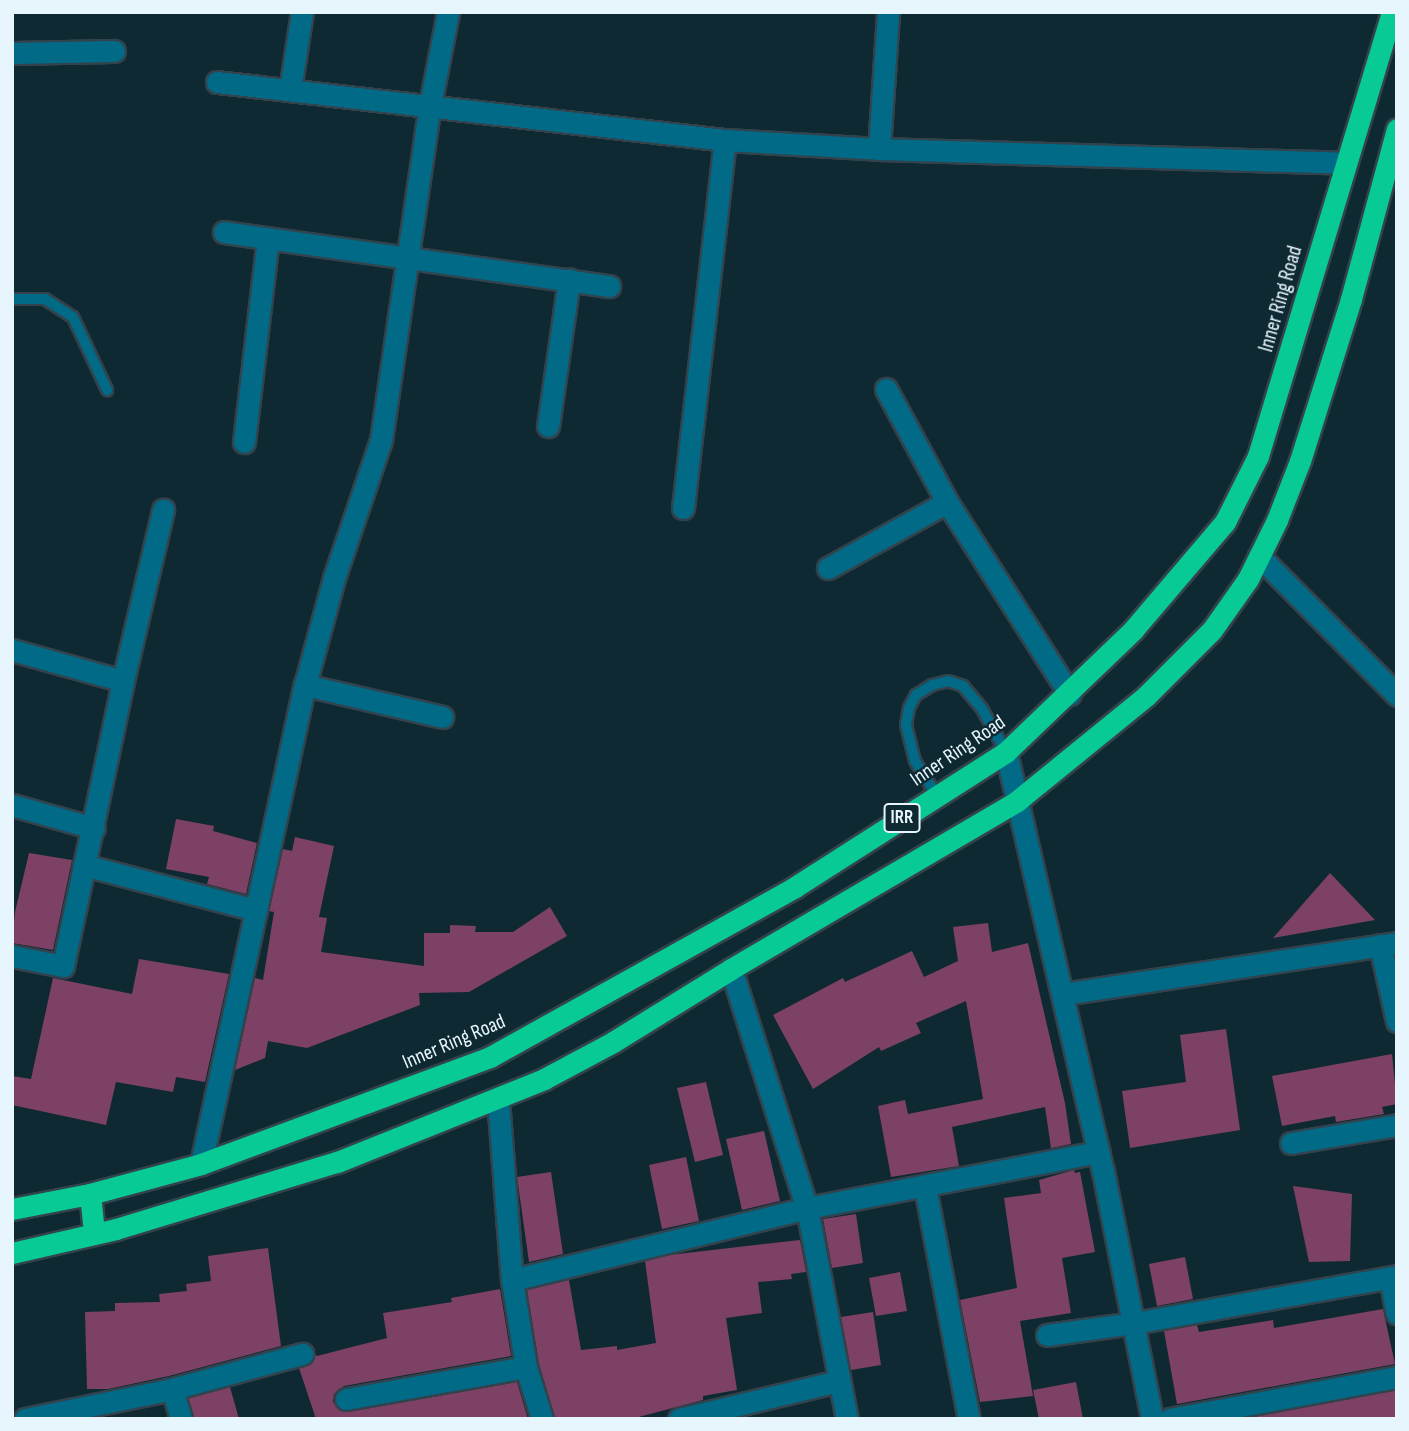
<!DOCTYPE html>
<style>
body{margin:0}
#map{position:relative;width:1409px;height:1431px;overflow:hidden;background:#0f2933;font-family:"Sofia Sans Condensed",sans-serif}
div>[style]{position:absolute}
.building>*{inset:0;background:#7c4164}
.roads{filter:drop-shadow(2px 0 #33434d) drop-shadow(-2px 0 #33434d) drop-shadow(0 2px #33434d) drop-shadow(0 -2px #33434d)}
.lane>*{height:10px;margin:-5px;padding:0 5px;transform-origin:5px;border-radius:5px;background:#006a87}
.street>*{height:21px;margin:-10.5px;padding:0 10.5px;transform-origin:10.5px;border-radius:10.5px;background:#006a87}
.highway>*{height:21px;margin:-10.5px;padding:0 10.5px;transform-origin:10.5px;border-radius:10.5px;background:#08ca94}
span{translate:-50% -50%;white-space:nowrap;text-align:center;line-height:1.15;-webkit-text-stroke:5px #0f2933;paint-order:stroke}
.shield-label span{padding:2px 5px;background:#0f2933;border:2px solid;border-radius:5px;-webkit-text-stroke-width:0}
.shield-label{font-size:19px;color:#e7f6fd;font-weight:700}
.street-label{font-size:21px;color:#e7f6fd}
.frame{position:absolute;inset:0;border:14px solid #e7f6fd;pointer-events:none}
</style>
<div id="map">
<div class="building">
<i style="clip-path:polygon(176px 819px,214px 826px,213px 831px,257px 843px,246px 894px,207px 884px,209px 877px,166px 869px)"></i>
<i style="clip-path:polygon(295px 837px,334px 846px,319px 917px,327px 918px,321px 952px,424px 966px,424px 933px,450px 933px,450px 925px,476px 926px,475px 932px,513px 932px,550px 907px,567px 936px,469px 992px,419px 993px,420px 1005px,307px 1048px,268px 1041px,265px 1058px,235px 1070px,255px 978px,263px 980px,274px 912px,269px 911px,283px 849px,292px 851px)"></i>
<i style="clip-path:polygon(29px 853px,72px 860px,53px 950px,12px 943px,15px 912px)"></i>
<i style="clip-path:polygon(1330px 873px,1375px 920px,1273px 938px)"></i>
<i style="clip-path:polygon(988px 923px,992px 952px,1028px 943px,1065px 1103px,1071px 1144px,1051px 1148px,1045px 1107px,952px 1127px,959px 1166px,891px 1177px,878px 1106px,905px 1100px,908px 1114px,983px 1099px,966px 1001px,916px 1023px,921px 1033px,881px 1051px,879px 1047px,813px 1089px,773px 1015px,843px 978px,845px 982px,912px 951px,924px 977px,958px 961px,953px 927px)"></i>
<i style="clip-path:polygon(139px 959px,229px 974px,205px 1082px,176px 1077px,173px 1092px,116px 1082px,106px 1125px,12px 1105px,12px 1076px,31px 1079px,53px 978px,132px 994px)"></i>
<i style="clip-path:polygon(1226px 1029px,1240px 1130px,1130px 1148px,1122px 1091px,1186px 1082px,1180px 1035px)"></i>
<i style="clip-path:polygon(1392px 1054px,1397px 1104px,1382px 1107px,1384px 1114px,1336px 1122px,1335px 1116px,1282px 1126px,1272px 1076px)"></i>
<i style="clip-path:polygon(706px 1082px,723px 1155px,695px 1162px,677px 1088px)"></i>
<i style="clip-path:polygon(764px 1131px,780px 1201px,742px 1210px,726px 1139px)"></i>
<i style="clip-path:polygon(686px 1157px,699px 1221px,662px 1229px,649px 1165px)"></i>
<i style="clip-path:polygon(1074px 1170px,1075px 1173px,1080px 1172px,1095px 1252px,1062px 1258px,1071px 1313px,1020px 1321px,1033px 1396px,980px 1402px,960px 1300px,1017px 1288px,1004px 1198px,1041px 1193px,1039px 1180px)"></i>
<i style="clip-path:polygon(551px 1172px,563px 1254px,529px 1262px,517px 1177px)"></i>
<i style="clip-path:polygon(1293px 1186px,1352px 1194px,1350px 1261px,1309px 1262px)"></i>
<i style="clip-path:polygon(856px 1214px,863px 1263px,832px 1268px,823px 1219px)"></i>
<i style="clip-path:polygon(800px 1240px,806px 1272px,791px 1274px,792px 1279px,758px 1282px,762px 1313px,726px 1318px,737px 1390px,703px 1396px,703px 1400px,631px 1419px,555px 1419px,539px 1364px,527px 1290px,569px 1280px,581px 1350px,617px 1346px,617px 1350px,656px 1343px,645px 1261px,669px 1255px)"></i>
<i style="clip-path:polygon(268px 1248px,281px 1346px,169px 1376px,108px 1389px,87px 1389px,85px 1312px,115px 1311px,115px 1303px,160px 1302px,159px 1294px,187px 1291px,186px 1284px,211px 1281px,208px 1256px)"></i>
<i style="clip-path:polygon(1185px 1257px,1193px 1299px,1157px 1306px,1149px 1264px)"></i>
<i style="clip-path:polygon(900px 1272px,907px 1311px,876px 1316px,869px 1278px)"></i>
<i style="clip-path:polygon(500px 1289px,511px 1356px,344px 1386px,334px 1394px,333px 1402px,341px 1411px,348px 1412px,517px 1382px,528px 1419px,316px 1419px,299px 1368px,311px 1364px,315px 1354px,317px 1356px,387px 1338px,383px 1313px,452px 1302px,451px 1298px)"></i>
<i style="clip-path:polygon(1383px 1309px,1395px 1364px,1177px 1404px,1164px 1331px,1197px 1325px,1199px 1332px,1273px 1320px,1274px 1328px)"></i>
<i style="clip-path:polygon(873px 1312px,881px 1365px,851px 1370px,841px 1317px)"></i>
<i style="clip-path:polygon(1076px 1382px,1083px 1419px,1039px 1419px,1033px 1390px)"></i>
<i style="clip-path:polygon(230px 1387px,239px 1419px,194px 1419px,188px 1398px)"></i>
<i style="clip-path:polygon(1397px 1390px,1397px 1419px,1243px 1419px)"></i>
</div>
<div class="roads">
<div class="lane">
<i style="left:12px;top:299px;width:33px"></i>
<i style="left:45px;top:299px;width:33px;rotate:33deg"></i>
<i style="left:73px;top:317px;width:81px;rotate:65deg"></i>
<i style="left:937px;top:796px;width:41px;rotate:-122.2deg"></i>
<i style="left:915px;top:761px;width:37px;rotate:-104deg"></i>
<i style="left:906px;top:725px;width:17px;rotate:-80deg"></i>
<i style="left:909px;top:708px;width:15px;rotate:-62deg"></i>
<i style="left:916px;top:695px;width:19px;rotate:-32deg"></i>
<i style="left:932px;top:685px;width:16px;rotate:-14deg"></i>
<i style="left:948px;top:681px;width:16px;rotate:18deg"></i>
<i style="left:963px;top:686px;width:30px;rotate:50deg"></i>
<i style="left:982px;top:709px;width:49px;rotate:60.8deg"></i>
</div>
<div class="street">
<i style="left:12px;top:53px;width:102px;rotate:-1.1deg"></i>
<i style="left:217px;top:82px;width:511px;rotate:6.51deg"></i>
<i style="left:725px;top:140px;width:154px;rotate:3.3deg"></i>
<i style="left:879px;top:149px;width:467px;rotate:1.7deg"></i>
<i style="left:290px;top:90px;width:79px;rotate:-81.3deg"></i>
<i style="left:879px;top:149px;width:137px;rotate:-86.2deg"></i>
<i style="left:224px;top:232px;width:389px;rotate:8deg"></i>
<i style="left:886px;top:389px;width:128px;rotate:61.6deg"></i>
<i style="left:947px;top:502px;width:228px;rotate:57.4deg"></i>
<i style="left:548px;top:426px;width:148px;rotate:-81.8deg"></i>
<i style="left:244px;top:442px;width:205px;rotate:-83.3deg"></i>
<i style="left:683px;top:508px;width:370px;rotate:-83.5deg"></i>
<i style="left:1259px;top:556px;width:196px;rotate:45.2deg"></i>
<i style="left:828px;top:568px;width:136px;rotate:-29deg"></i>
<i style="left:12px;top:650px;width:115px;rotate:15.6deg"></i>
<i style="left:123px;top:681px;width:176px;rotate:-76.8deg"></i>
<i style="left:305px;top:685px;width:141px;rotate:13.1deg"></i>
<i style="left:1006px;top:752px;width:430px;rotate:77deg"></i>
<i style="left:1103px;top:1171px;width:253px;rotate:78.8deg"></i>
<i style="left:12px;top:805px;width:85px;rotate:15.7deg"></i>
<i style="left:84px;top:865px;width:178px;rotate:14.7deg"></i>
<i style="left:1380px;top:945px;width:78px;rotate:77.4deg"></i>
<i style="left:12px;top:956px;width:52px;rotate:11.1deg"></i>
<i style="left:63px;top:966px;width:291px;rotate:-78.1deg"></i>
<i style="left:731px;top:969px;width:251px;rotate:72.4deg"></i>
<i style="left:807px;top:1208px;width:215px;rotate:79.3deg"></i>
<i style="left:1063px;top:994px;width:338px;rotate:-8.7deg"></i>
<i style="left:498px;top:1099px;width:182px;rotate:85.6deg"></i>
<i style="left:512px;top:1280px;width:88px;rotate:80.9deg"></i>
<i style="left:526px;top:1367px;width:54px;rotate:72.9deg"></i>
<i style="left:1291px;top:1143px;width:108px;rotate:-9.6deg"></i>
<i style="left:201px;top:1164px;width:490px;rotate:-77.8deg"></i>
<i style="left:305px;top:685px;width:111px;rotate:-74.8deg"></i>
<i style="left:334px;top:578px;width:146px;rotate:-71.2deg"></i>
<i style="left:381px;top:440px;width:339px;rotate:-81.7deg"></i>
<i style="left:430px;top:105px;width:95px;rotate:-79deg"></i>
<i style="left:925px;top:1187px;width:236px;rotate:79.3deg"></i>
<i style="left:1390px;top:1278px;width:36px;rotate:79deg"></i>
<i style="left:512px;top:1280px;width:304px;rotate:-13.7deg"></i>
<i style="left:807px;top:1208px;width:297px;rotate:-10.9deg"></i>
<i style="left:1047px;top:1335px;width:88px;rotate:-7.9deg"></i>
<i style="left:1134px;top:1323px;width:267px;rotate:-10.1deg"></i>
<i style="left:172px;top:1389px;width:31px;rotate:73deg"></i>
<i style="left:346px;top:1399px;width:183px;rotate:-10.1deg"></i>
<i style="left:25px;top:1419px;width:150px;rotate:-11.5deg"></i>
<i style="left:172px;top:1389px;width:135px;rotate:-15.1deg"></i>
<i style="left:679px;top:1419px;width:164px;rotate:-13.4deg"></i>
<i style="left:1170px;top:1419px;width:231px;rotate:-10.5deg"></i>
</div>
<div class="highway">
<i style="left:90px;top:1194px;width:39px;rotate:84deg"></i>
<i style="left:12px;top:1209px;width:79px;rotate:-10.9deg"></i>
<i style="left:90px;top:1194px;width:115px;rotate:-15.1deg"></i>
<i style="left:201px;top:1164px;width:308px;rotate:-20.3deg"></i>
<i style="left:490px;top:1057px;width:349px;rotate:-29.1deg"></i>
<i style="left:795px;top:887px;width:250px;rotate:-32.6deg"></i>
<i style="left:1006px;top:752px;width:176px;rotate:-43.8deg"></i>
<i style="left:1133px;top:630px;width:142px;rotate:-49.6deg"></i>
<i style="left:1225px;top:522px;width:74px;rotate:-63.4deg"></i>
<i style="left:1258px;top:456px;width:464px;rotate:-73.2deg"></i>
<i style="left:12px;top:1253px;width:107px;rotate:-13deg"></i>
<i style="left:116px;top:1229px;width:231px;rotate:-16.9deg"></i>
<i style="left:337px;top:1162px;width:223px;rotate:-21.8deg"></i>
<i style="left:544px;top:1079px;width:78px;rotate:-28.2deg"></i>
<i style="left:613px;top:1042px;width:139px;rotate:-31.7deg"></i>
<i style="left:731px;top:969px;width:332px;rotate:-30.4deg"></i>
<i style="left:1017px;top:801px;width:166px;rotate:-39.1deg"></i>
<i style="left:1146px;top:696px;width:93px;rotate:-45deg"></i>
<i style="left:1212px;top:630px;width:62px;rotate:-54.8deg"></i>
<i style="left:1248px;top:579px;width:66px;rotate:-63.8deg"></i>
<i style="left:1277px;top:520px;width:63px;rotate:-68.7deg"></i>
<i style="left:1300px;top:461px;width:170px;rotate:-72.5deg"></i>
<i style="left:1351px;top:299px;width:176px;rotate:-74.9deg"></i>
</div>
</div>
<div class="shield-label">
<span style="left:902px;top:818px">IRR</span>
</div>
<div class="street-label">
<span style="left:1281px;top:299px;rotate:-74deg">Inner Ring Road</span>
<span style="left:958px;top:751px;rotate:-34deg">Inner Ring Road</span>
<span style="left:454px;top:1042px;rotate:-23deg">Inner Ring Road</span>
</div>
<div class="frame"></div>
</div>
